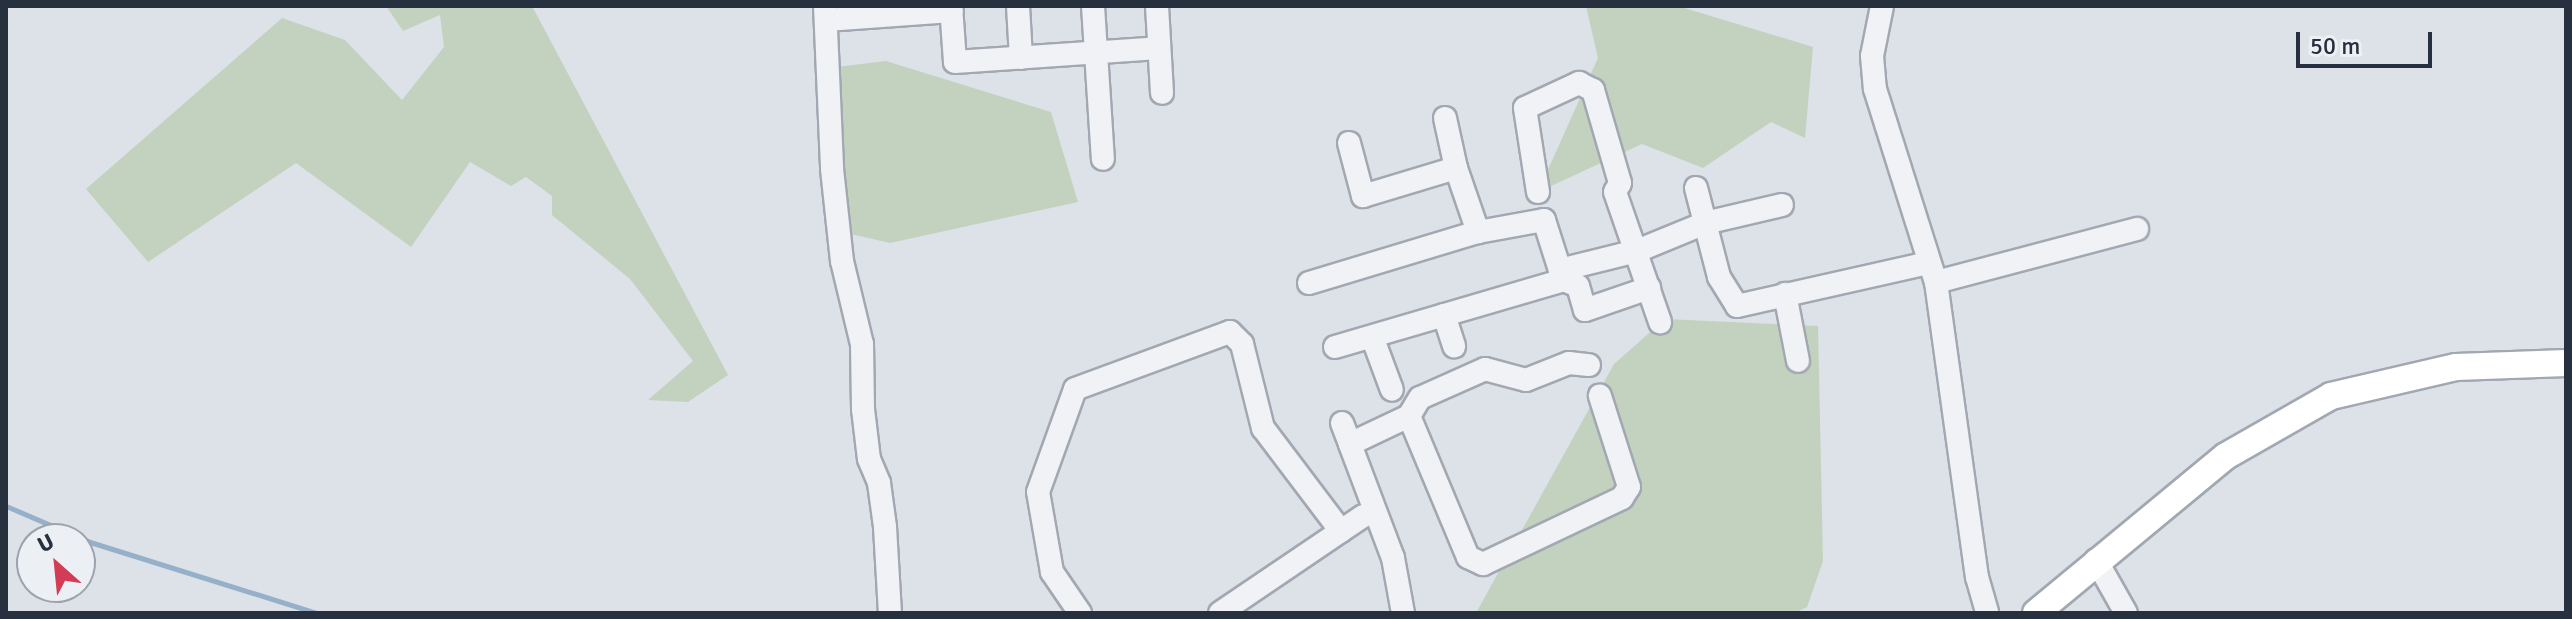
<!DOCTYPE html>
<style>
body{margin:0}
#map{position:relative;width:2572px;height:619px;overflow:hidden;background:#dde1e8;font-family:Signika,sans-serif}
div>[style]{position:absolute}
.green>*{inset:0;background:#c3d2be}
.stream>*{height:5px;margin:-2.5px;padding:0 2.5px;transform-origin:2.5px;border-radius:2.5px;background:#96b0c9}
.roads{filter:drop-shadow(2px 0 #a2a8b2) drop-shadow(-2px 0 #a2a8b2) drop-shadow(0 2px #a2a8b2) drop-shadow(0 -2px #a2a8b2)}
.minor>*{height:22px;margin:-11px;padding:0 11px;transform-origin:11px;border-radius:11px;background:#f0f2f6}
.major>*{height:26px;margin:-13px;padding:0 13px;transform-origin:13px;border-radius:13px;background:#fff}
span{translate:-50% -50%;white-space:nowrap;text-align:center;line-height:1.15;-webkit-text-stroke:8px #ecf0f5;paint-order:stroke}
.frame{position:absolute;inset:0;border:8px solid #26303f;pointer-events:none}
.north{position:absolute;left:16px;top:523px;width:80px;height:80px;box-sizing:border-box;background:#ecf0f5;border:2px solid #9da3ac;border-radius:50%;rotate:333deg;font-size:22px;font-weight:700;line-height:32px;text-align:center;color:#26303f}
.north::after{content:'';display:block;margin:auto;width:28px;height:36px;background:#d33c56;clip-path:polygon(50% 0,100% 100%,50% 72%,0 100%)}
.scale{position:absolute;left:2296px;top:32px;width:136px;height:36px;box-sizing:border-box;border:4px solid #26303f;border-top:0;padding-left:10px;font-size:24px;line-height:28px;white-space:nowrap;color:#26303f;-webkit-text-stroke:6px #ecf0f5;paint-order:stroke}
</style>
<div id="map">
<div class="green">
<i style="clip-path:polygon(386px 6px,532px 6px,728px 375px,688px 402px,648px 400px,693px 361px,630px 279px,552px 215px,552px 196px,526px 177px,511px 186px,470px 162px,411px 247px,296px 163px,148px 262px,86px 189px,282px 18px,345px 40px,402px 100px,444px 47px,440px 15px,403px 31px)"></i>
<i style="clip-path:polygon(1586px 6px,1678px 6px,1813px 47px,1805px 138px,1771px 122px,1703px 168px,1642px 144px,1538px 192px,1598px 58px)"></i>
<i style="clip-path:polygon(886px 61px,1051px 112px,1078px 202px,890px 243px,842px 232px,828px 68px)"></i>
<i style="clip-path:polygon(1665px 319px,1818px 326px,1823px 561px,1807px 607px,1795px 613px,1476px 613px,1614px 364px)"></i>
</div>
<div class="stream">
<i style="left:6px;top:506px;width:91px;rotate:23.2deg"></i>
<i style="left:90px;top:542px;width:237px;rotate:17.4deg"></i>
</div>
<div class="roads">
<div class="minor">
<i style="left:825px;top:6px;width:163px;rotate:87.5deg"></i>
<i style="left:832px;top:169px;width:93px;rotate:83.8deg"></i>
<i style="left:842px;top:261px;width:85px;rotate:76.5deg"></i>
<i style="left:862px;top:344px;width:65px;rotate:89.1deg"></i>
<i style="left:863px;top:409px;width:50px;rotate:83.2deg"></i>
<i style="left:869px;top:459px;width:26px;rotate:67deg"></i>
<i style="left:879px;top:483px;width:44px;rotate:82.2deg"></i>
<i style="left:885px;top:527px;width:86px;rotate:86.7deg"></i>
<i style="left:951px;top:6px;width:56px;rotate:85.9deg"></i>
<i style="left:955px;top:62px;width:204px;rotate:-3.9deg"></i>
<i style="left:1018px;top:6px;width:52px;rotate:86.7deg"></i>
<i style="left:1093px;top:6px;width:153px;rotate:86.3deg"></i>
<i style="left:1157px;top:6px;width:87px;rotate:86.7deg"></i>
<i style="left:1882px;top:6px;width:51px;rotate:101.3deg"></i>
<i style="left:1872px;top:56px;width:33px;rotate:85deg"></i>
<i style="left:1875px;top:89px;width:202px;rotate:72.5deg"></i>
<i style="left:1936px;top:282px;width:298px;rotate:82.1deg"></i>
<i style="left:1977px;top:577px;width:37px;rotate:74deg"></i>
<i style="left:826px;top:20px;width:126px;rotate:-4.1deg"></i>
<i style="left:1445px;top:118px;width:51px;rotate:77.6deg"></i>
<i style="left:1456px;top:168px;width:68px;rotate:71deg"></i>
<i style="left:1349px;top:143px;width:55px;rotate:75.2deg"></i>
<i style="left:1363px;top:196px;width:97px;rotate:-16.8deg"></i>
<i style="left:1696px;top:188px;width:92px;rotate:75.5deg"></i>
<i style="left:1719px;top:277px;width:34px;rotate:58deg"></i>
<i style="left:1737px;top:306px;width:196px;rotate:-12.7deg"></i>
<i style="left:1538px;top:192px;width:85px;rotate:-98.8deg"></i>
<i style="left:1525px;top:108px;width:60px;rotate:-24.8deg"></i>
<i style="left:1579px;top:83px;width:16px;rotate:27deg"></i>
<i style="left:1593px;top:90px;width:97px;rotate:73.8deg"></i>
<i style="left:1620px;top:183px;width:10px;rotate:119deg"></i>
<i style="left:1615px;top:192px;width:138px;rotate:70.9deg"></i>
<i style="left:1560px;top:270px;width:11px;rotate:68deg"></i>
<i style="left:1564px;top:280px;width:15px;rotate:23deg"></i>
<i style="left:1578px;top:286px;width:25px;rotate:74deg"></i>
<i style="left:1585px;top:310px;width:68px;rotate:-19deg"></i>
<i style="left:1936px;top:282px;width:208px;rotate:-14.8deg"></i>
<i style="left:1309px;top:283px;width:177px;rotate:-16.8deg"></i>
<i style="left:1478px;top:232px;width:67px;rotate:-10.3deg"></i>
<i style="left:1544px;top:220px;width:52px;rotate:72.3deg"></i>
<i style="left:1560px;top:270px;width:79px;rotate:-13.9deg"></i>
<i style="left:1637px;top:251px;width:74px;rotate:-22.4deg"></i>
<i style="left:1705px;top:223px;width:79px;rotate:-13.2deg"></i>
<i style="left:1785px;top:294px;width:68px;rotate:79deg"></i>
<i style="left:1444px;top:315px;width:33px;rotate:72deg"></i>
<i style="left:1373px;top:339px;width:54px;rotate:69.6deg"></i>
<i style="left:1335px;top:347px;width:239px;rotate:-16.3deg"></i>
<i style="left:1409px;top:416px;width:153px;rotate:67.3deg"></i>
<i style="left:1468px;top:557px;width:17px;rotate:25deg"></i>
<i style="left:1483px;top:564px;width:154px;rotate:-25.4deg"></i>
<i style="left:1622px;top:498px;width:13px;rotate:-58deg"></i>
<i style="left:1629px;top:487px;width:96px;rotate:-107.7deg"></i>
<i style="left:1342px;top:423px;width:22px;rotate:69deg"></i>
<i style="left:1341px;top:531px;width:27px;rotate:-34deg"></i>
<i style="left:2096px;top:560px;width:61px;rotate:60.5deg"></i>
<i style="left:1080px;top:613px;width:50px;rotate:-124.3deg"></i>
<i style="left:1052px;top:572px;width:81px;rotate:-99.9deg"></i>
<i style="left:1038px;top:492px;width:109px;rotate:-70.2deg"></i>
<i style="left:1075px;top:389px;width:165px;rotate:-20.2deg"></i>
<i style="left:1230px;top:332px;width:17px;rotate:45deg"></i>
<i style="left:1242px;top:344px;width:87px;rotate:76deg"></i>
<i style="left:1263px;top:428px;width:129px;rotate:52.9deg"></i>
<i style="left:1341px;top:531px;width:146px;rotate:145.9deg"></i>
<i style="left:1403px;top:613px;width:56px;rotate:-100.3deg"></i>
<i style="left:1393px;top:558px;width:122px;rotate:-110.7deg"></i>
<i style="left:1350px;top:444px;width:65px;rotate:-25.4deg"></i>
<i style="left:1409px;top:416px;width:21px;rotate:-59deg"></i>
<i style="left:1420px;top:398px;width:71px;rotate:-24deg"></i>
<i style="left:1485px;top:369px;width:42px;rotate:15deg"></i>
<i style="left:1526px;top:380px;width:46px;rotate:-21.6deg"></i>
<i style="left:1569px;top:363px;width:20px;rotate:6deg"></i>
</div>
<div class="major">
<i style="left:2036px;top:613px;width:246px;rotate:-39.6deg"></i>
<i style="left:2226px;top:456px;width:121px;rotate:-29.7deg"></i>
<i style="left:2331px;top:396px;width:128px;rotate:-13.1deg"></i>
<i style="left:2456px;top:367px;width:110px;rotate:-2.1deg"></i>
</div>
</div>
<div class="frame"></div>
<div class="north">U</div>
<div class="scale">50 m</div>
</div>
